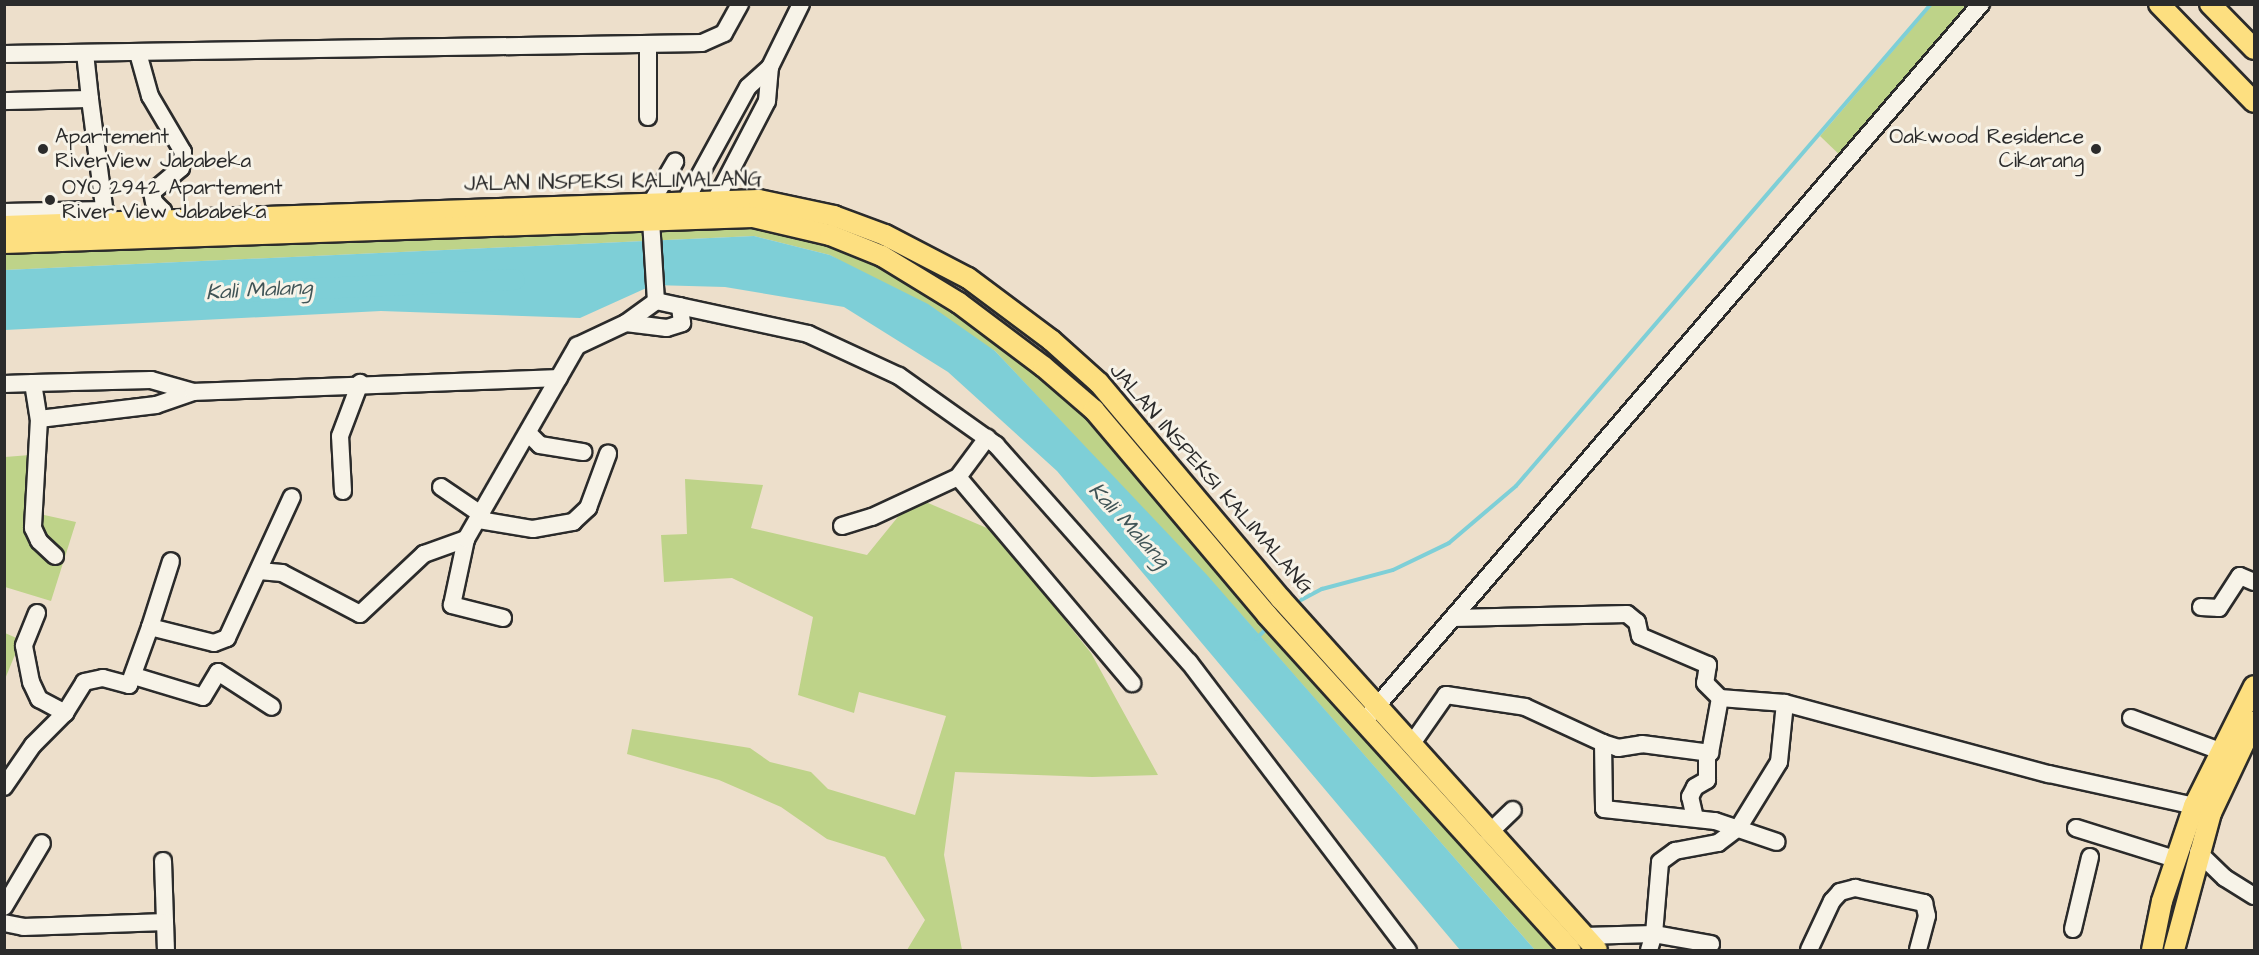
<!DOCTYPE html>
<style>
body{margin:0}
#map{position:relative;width:2259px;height:955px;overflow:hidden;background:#eddfcb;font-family:"Architects Daughter",sans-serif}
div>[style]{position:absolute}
.green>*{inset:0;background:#bed389}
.water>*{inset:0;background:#7ecfd7}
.stream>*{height:4px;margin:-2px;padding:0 2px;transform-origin:2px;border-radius:2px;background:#7ecfd7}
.river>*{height:21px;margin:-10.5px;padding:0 10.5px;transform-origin:10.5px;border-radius:10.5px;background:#7ecfd7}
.roads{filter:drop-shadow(2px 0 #2b2b2b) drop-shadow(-2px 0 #2b2b2b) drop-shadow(0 2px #2b2b2b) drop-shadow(0 -2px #2b2b2b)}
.minor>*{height:16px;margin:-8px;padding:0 8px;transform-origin:8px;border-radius:8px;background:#f7f3e8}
.major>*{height:20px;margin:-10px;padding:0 10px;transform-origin:10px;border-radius:10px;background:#fddf80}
.dots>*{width:16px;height:16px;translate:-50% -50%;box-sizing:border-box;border:3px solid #f7f3e8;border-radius:50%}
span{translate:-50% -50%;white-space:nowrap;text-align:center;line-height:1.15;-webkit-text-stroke:6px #f7f3e8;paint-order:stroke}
.poi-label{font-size:21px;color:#2b2b2b}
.left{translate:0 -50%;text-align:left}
.right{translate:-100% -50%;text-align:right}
.street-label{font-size:21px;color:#2b2b2b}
.water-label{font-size:22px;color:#405456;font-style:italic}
.frame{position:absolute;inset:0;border:6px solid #2b2b2b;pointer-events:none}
</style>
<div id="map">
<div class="green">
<i style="clip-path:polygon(1932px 5px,1981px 5px,1846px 161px,1820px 136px)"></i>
<i style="clip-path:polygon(685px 218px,830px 235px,1044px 367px,1571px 950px,1535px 950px,1238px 611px,995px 351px,830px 255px,754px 236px,5px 270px,5px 244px)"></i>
<i style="clip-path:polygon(30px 455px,26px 511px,76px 522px,51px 601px,5px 587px,5px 457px)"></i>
<i style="clip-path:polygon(685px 479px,763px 485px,751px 528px,867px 555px,914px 497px,994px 531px,1091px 653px,1158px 775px,1092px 777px,955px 772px,944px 855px,962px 950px,907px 950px,925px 920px,885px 857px,827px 839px,781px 807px,719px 780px,627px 754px,632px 729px,750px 748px,770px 762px,811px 772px,828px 789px,915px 815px,946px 716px,859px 692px,854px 713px,798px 695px,813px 617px,732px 578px,664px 582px,661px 535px,687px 534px)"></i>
<i style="clip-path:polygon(5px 633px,21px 640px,5px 679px)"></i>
</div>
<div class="water">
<i style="clip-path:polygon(754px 236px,830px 255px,928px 304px,995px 351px,1207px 575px,1535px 950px,1460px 950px,1057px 471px,948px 372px,844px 307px,725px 287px,653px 285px,580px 318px,381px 311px,5px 330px,5px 270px)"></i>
</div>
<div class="stream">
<i style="left:1301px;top:600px;width:24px;rotate:-28deg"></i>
<i style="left:1322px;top:589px;width:73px;rotate:-15deg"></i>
<i style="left:1393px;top:570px;width:62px;rotate:-25.7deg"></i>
<i style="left:1449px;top:543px;width:88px;rotate:-40.4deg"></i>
<i style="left:1516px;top:486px;width:636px;rotate:-49.27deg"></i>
<i style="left:1256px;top:639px;width:14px;rotate:-45deg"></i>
</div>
<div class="river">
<i style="left:230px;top:292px;width:284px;rotate:-2.6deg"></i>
</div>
<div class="roads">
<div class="minor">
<i style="left:85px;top:53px;width:46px;rotate:83.8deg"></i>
<i style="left:138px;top:53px;width:45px;rotate:74.4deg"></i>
<i style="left:150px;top:96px;width:65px;rotate:59.5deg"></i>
<i style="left:183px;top:152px;width:16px;rotate:97deg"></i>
<i style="left:181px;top:168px;width:38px;rotate:140deg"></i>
<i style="left:152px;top:192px;width:10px;rotate:79deg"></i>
<i style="left:154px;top:202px;width:13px;rotate:45deg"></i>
<i style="left:163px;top:211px;width:9px;rotate:90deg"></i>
<i style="left:4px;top:54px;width:698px;rotate:-0.9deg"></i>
<i style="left:702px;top:43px;width:24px;rotate:-24deg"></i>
<i style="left:724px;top:33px;width:33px;rotate:-61deg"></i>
<i style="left:4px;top:101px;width:86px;rotate:-1.3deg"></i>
<i style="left:90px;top:99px;width:125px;rotate:82.6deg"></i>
<i style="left:648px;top:117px;width:73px;rotate:-90deg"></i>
<i style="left:651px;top:203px;width:48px;rotate:-59.7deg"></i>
<i style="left:715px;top:211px;width:10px;rotate:-90deg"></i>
<i style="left:715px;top:201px;width:113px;rotate:-62.5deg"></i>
<i style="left:767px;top:101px;width:34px;rotate:-85deg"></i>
<i style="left:4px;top:212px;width:101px;rotate:-1.1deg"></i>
<i style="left:685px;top:214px;width:12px;rotate:-90deg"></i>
<i style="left:685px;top:202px;width:131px;rotate:-61.3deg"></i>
<i style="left:748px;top:87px;width:30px;rotate:-42deg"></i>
<i style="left:770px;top:67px;width:70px;rotate:-63.8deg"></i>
<i style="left:651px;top:220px;width:81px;rotate:86.5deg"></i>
<i style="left:626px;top:323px;width:41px;rotate:7deg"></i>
<i style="left:667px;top:328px;width:16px;rotate:-18deg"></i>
<i style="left:682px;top:323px;width:17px;rotate:-97deg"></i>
<i style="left:33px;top:383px;width:118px;rotate:-1.5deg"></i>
<i style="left:151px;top:380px;width:44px;rotate:15.9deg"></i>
<i style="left:4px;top:384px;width:29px;rotate:-2deg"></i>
<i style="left:33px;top:383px;width:36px;rotate:81deg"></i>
<i style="left:39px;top:419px;width:109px;rotate:93.2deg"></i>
<i style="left:33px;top:528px;width:14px;rotate:65deg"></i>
<i style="left:39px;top:541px;width:22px;rotate:43deg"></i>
<i style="left:39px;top:419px;width:118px;rotate:-6.8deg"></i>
<i style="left:156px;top:405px;width:39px;rotate:-19deg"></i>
<i style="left:193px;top:392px;width:366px;rotate:-2.2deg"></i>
<i style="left:528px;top:433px;width:17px;rotate:45deg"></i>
<i style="left:540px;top:445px;width:44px;rotate:9.2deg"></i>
<i style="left:958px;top:477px;width:49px;rotate:-53.4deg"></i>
<i style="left:441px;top:487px;width:50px;rotate:34.3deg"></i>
<i style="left:343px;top:491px;width:55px;rotate:-93.1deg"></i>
<i style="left:340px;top:436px;width:57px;rotate:-69.3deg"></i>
<i style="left:479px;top:520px;width:55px;rotate:9.5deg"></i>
<i style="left:533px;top:529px;width:41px;rotate:-9.9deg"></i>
<i style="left:573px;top:522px;width:21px;rotate:-43deg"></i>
<i style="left:588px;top:508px;width:58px;rotate:-69.7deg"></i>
<i style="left:842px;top:526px;width:31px;rotate:-17deg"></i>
<i style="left:872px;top:517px;width:95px;rotate:-24.9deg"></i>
<i style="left:958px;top:477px;width:270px;rotate:49.8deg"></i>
<i style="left:259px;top:571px;width:23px;rotate:5deg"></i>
<i style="left:282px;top:573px;width:88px;rotate:27.7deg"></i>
<i style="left:360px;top:614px;width:88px;rotate:-43.2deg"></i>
<i style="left:424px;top:554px;width:45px;rotate:-19.7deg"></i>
<i style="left:2201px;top:607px;width:18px;rotate:3deg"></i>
<i style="left:2219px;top:608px;width:38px;rotate:-57deg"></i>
<i style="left:2240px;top:576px;width:15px;rotate:23deg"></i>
<i style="left:37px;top:613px;width:35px;rotate:112deg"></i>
<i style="left:24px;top:646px;width:37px;rotate:79deg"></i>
<i style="left:31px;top:682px;width:19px;rotate:65deg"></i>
<i style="left:39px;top:699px;width:30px;rotate:28deg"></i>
<i style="left:503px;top:618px;width:53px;rotate:-165.7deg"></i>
<i style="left:452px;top:605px;width:67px;rotate:-78deg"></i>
<i style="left:466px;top:539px;width:223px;rotate:-60.1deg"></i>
<i style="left:577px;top:346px;width:54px;rotate:-25.1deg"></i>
<i style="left:626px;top:323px;width:37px;rotate:-36deg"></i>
<i style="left:656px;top:301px;width:156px;rotate:12.2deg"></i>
<i style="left:808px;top:334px;width:100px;rotate:24.8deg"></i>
<i style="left:899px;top:376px;width:119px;rotate:35.4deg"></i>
<i style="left:996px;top:445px;width:290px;rotate:48.4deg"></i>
<i style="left:1189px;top:662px;width:362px;rotate:52.8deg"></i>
<i style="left:1453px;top:618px;width:174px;rotate:-1.3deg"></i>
<i style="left:1627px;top:614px;width:13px;rotate:39deg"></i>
<i style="left:1637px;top:622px;width:14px;rotate:78deg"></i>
<i style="left:1640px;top:636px;width:74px;rotate:23.1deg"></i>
<i style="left:1708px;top:665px;width:18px;rotate:99deg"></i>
<i style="left:1705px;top:683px;width:21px;rotate:45deg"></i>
<i style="left:1720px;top:698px;width:65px;rotate:4.4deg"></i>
<i style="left:1785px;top:703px;width:273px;rotate:15.1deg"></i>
<i style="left:2049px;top:774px;width:148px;rotate:12.4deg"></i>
<i style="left:150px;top:627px;width:69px;rotate:-72.3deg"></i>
<i style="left:134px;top:676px;width:72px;rotate:16.9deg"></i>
<i style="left:203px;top:697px;width:29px;rotate:-59deg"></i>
<i style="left:218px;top:672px;width:64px;rotate:32.9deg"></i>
<i style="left:1370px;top:714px;width:937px;rotate:-49.29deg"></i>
<i style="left:2131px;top:718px;width:95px;rotate:20.3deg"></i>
<i style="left:1603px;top:743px;width:16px;rotate:18deg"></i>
<i style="left:1618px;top:748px;width:24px;rotate:-9deg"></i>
<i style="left:1642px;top:744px;width:69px;rotate:7.5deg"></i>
<i style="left:1710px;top:753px;width:56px;rotate:-79.7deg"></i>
<i style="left:1411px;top:745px;width:61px;rotate:-55deg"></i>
<i style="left:1446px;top:695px;width:80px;rotate:8.6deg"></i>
<i style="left:1525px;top:707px;width:86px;rotate:24.8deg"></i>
<i style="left:1603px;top:743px;width:66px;rotate:89.1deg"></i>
<i style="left:1604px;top:809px;width:112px;rotate:6.2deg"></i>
<i style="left:1715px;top:821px;width:65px;rotate:18.7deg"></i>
<i style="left:4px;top:787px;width:51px;rotate:-55.4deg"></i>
<i style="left:33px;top:745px;width:45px;rotate:-45deg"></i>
<i style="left:65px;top:713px;width:36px;rotate:-58deg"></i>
<i style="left:84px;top:682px;width:19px;rotate:-12deg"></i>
<i style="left:103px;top:678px;width:27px;rotate:15deg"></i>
<i style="left:129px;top:685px;width:62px;rotate:-70.1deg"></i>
<i style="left:150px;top:627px;width:66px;rotate:14deg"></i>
<i style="left:214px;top:643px;width:14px;rotate:-21deg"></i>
<i style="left:227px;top:638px;width:155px;rotate:-65.3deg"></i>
<i style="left:1695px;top:818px;width:22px;rotate:-103deg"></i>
<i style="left:1690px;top:797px;width:11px;rotate:-63deg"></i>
<i style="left:1695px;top:787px;width:14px;rotate:-30deg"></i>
<i style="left:1707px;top:780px;width:27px;rotate:-90deg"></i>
<i style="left:2076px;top:828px;width:104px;rotate:17.4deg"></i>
<i style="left:1489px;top:833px;width:33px;rotate:-44deg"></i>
<i style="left:2198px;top:852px;width:37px;rotate:44deg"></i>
<i style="left:2225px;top:878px;width:34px;rotate:32deg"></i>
<i style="left:163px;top:861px;width:89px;rotate:88.1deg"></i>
<i style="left:4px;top:907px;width:74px;rotate:-59.3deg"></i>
<i style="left:4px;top:923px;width:20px;rotate:11deg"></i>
<i style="left:24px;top:927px;width:141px;rotate:-2deg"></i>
<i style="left:2073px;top:929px;width:74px;rotate:-76.7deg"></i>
<i style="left:1584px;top:936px;width:70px;rotate:-1.6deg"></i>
<i style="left:1654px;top:934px;width:58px;rotate:10deg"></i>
<i style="left:1649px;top:950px;width:17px;rotate:-73deg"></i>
<i style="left:1654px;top:934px;width:72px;rotate:-85.2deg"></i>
<i style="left:1660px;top:862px;width:19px;rotate:-36deg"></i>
<i style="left:1675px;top:851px;width:44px;rotate:-10.5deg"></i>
<i style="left:1718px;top:843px;width:26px;rotate:-37deg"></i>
<i style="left:1739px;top:827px;width:76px;rotate:-58.4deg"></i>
<i style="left:1779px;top:762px;width:59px;rotate:-84.2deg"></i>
<i style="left:1809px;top:950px;width:54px;rotate:-64.9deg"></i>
<i style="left:1832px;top:901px;width:12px;rotate:-48deg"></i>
<i style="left:1840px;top:892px;width:16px;rotate:-15deg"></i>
<i style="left:1855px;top:888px;width:71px;rotate:12.3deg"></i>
<i style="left:1924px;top:903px;width:13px;rotate:77deg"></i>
<i style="left:1927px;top:916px;width:35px;rotate:105deg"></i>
</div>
<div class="major">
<i style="left:2159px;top:4px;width:136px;rotate:45.9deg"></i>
<i style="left:2210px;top:4px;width:63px;rotate:45.6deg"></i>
<i style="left:4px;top:226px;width:755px;rotate:-1.97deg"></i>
<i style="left:759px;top:200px;width:77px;rotate:12deg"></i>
<i style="left:834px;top:216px;width:54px;rotate:20.4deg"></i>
<i style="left:885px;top:235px;width:93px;rotate:27.4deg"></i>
<i style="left:968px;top:278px;width:104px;rotate:36.8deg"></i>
<i style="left:1051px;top:340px;width:64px;rotate:41.9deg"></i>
<i style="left:1099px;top:383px;width:282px;rotate:49.9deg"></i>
<i style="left:1281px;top:599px;width:472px;rotate:48deg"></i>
<i style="left:4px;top:243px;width:749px;rotate:-1.99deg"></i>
<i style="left:753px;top:217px;width:79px;rotate:13.2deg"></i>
<i style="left:830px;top:235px;width:56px;rotate:22deg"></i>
<i style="left:882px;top:256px;width:90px;rotate:31.4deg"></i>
<i style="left:959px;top:303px;width:106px;rotate:37deg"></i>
<i style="left:1044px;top:367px;width:66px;rotate:40.7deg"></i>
<i style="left:1094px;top:410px;width:268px;rotate:49.8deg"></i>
<i style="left:1267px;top:615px;width:452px;rotate:47.8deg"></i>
<i style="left:2152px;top:950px;width:50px;rotate:-78.5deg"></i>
<i style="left:2162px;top:901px;width:100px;rotate:-71.4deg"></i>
<i style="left:2194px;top:806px;width:134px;rotate:-63.4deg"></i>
<i style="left:2174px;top:950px;width:142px;rotate:-74.9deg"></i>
<i style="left:2211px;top:813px;width:101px;rotate:-64.7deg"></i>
</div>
</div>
<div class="dots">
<i style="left:43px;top:149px;background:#2b2b2b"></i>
<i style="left:2096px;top:149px;background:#2b2b2b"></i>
<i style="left:50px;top:200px;background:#2b2b2b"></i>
</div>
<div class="poi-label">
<span class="left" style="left:55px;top:149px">Apartement<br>RiverView Jababeka</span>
<span class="right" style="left:2084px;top:149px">Oakwood Residence<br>Cikarang</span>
<span class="left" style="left:62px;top:200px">OYO 2942 Apartement<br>River View Jababeka</span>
</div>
<div class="street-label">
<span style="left:613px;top:182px;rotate:-1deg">JALAN INSPEKSI KALIMALANG</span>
<span style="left:1211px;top:479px;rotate:49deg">JALAN INSPEKSI KALIMALANG</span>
</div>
<div class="water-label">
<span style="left:259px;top:290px;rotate:-3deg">Kali Malang</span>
<span style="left:1129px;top:525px;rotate:47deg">Kali Malang</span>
</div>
<div class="frame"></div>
</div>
